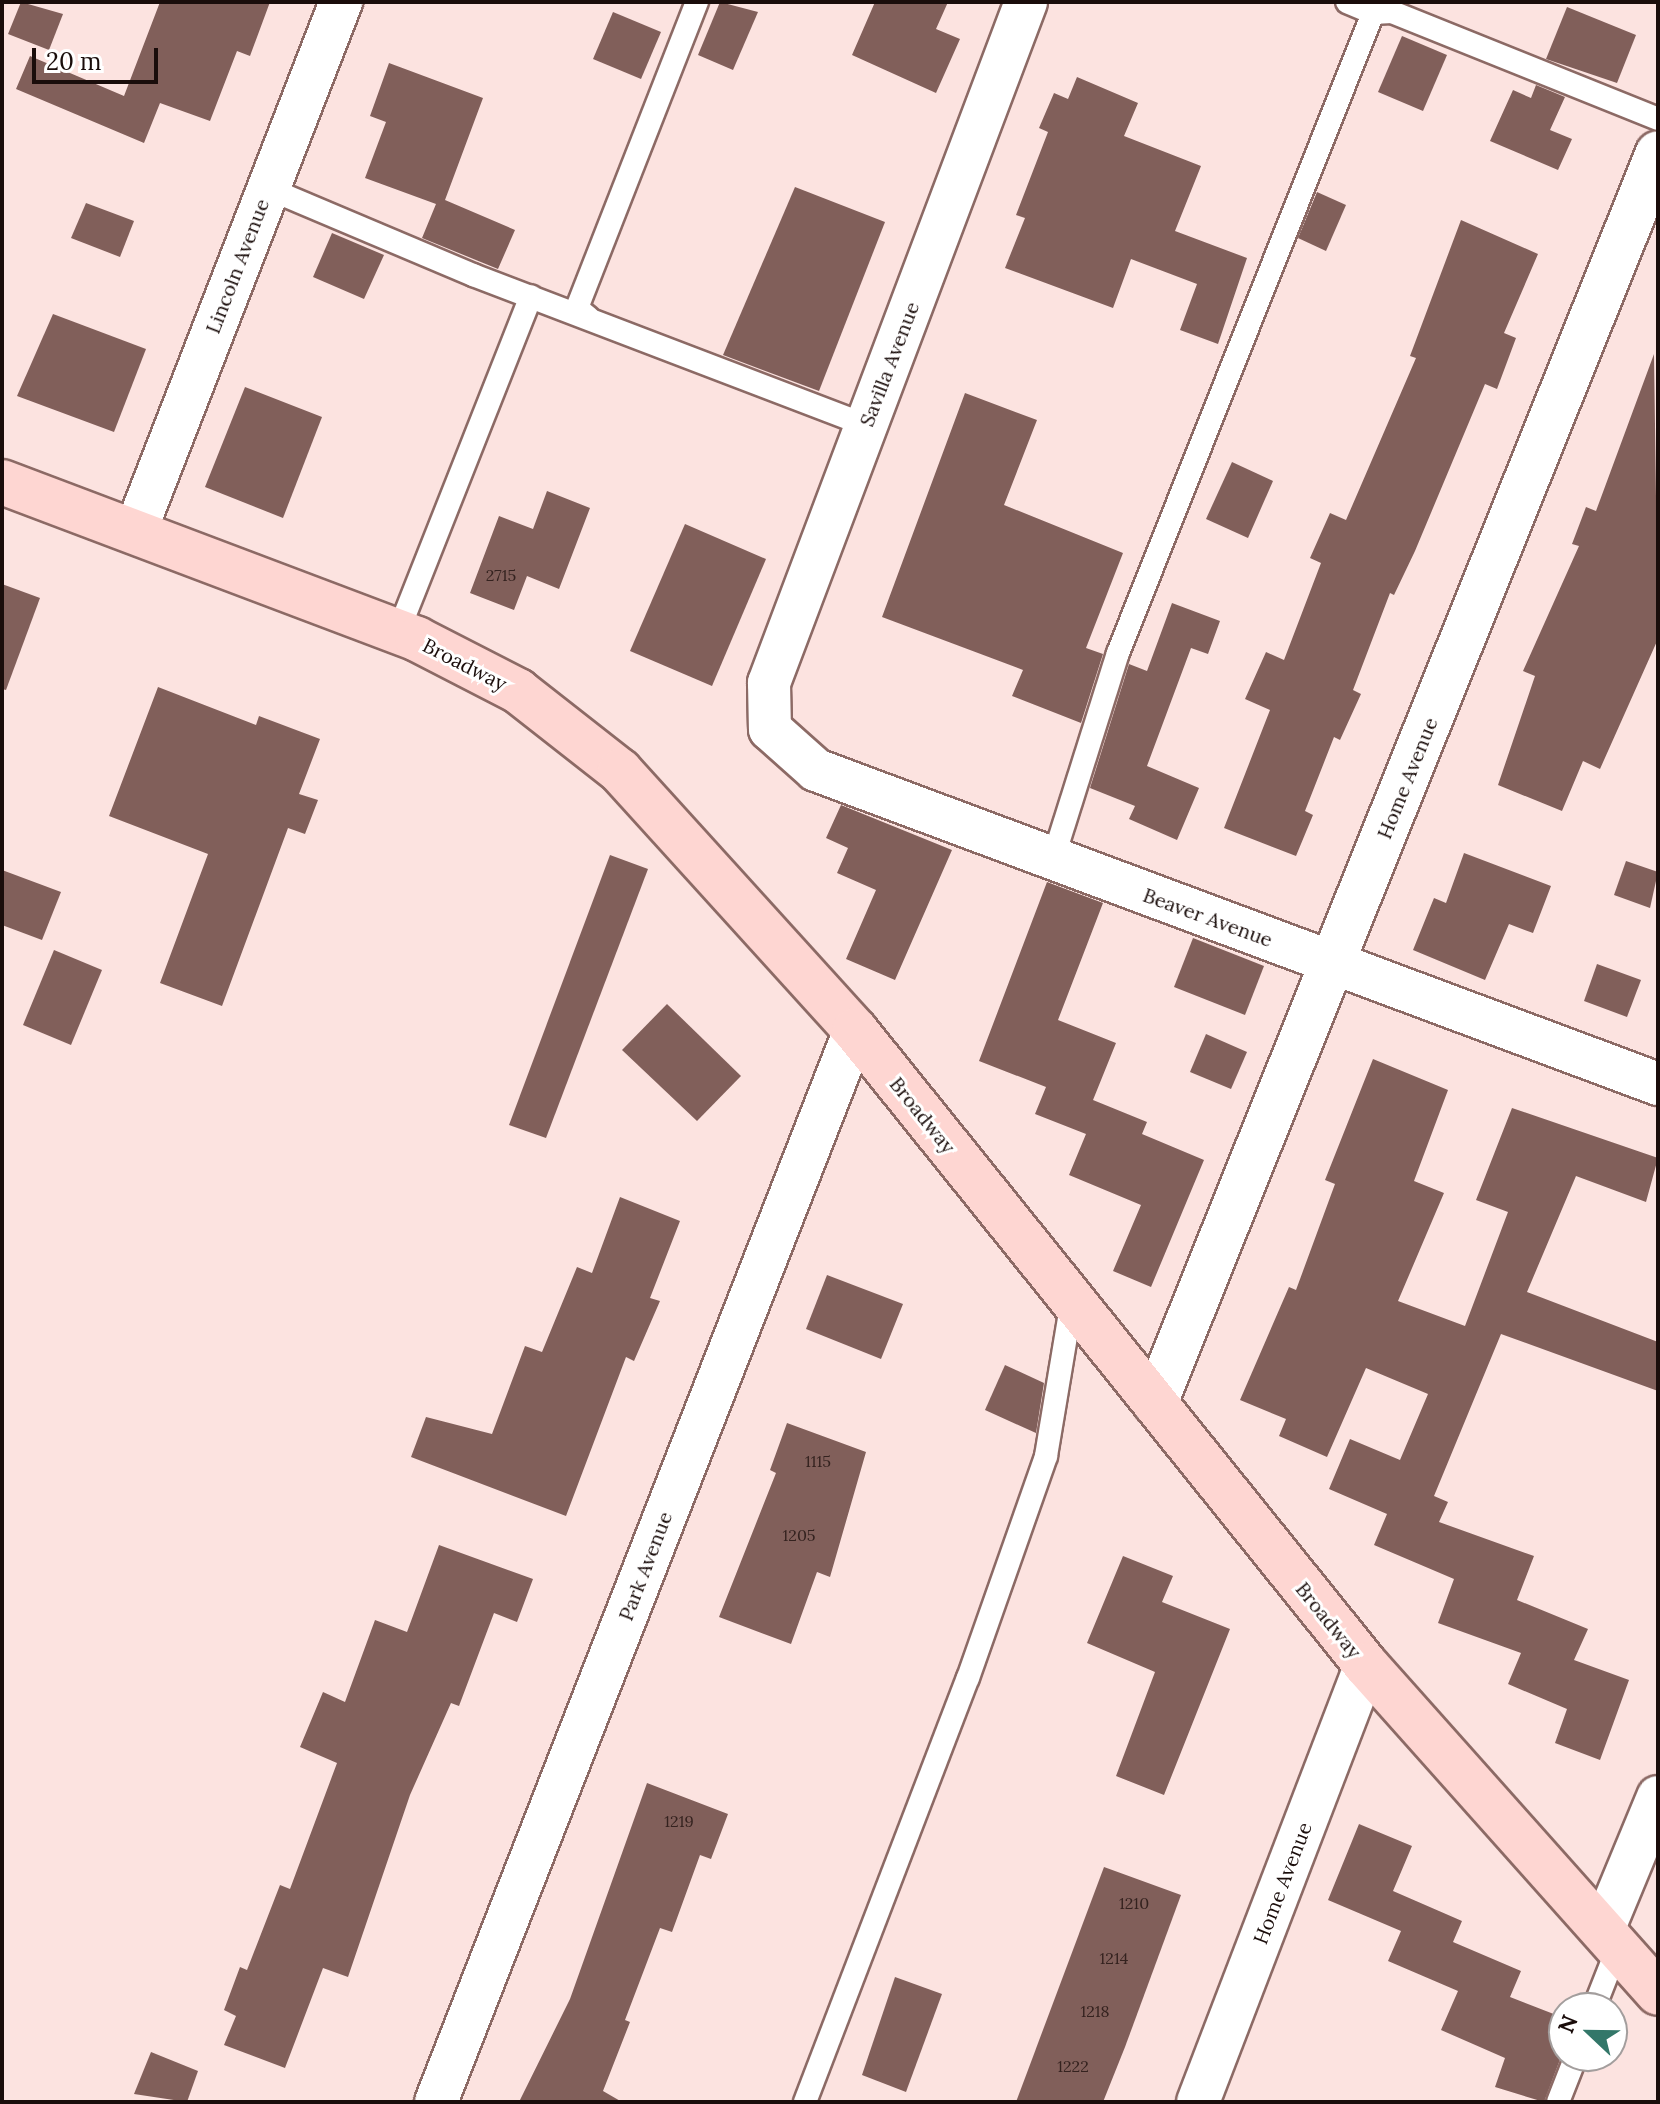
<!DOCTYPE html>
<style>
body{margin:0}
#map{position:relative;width:1660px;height:2104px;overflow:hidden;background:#fce3e0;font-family:Lora,serif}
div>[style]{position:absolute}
.building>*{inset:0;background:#815f5a}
.roads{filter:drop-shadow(2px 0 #8c6a65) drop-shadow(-2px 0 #8c6a65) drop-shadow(0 2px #8c6a65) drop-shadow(0 -2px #8c6a65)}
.service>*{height:22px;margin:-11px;padding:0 11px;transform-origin:11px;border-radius:11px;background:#fff}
.minor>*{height:42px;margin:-21px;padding:0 21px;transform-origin:21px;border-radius:21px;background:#fff}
.tertiary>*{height:44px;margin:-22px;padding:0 22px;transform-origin:22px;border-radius:22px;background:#fff}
.secondary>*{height:44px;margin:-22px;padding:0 22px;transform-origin:22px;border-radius:22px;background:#fed6d2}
span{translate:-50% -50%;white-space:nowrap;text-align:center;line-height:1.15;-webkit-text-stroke:6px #fff;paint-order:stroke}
.number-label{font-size:16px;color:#34221f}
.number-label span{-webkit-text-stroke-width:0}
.street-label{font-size:20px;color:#1a0d0b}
.frame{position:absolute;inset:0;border:4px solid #1a0d0b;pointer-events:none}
.north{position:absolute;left:1548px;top:1992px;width:80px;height:80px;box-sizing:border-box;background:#fff;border:2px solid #a39e9d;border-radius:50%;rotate:292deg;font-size:22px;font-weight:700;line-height:32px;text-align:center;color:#1a0d0b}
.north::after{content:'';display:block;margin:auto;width:28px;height:36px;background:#337769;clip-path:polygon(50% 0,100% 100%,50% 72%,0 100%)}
.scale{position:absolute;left:32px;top:48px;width:126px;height:36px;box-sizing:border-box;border:4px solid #1a0d0b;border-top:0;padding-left:10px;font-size:24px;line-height:28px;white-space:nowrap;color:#1a0d0b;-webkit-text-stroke:6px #fff;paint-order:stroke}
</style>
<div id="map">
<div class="building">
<i style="clip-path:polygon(21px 2px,63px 14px,49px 50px,8px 34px)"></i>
<i style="clip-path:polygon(160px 2px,270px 2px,250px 56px,237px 51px,210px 121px,160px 103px,144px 143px,16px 89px,30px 56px,124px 96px)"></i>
<i style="clip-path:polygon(720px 2px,758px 12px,733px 70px,698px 55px)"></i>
<i style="clip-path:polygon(875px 2px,948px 2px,936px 29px,960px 39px,936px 93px,852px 55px)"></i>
<i style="clip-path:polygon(1567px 7px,1636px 35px,1617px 83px,1546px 59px)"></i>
<i style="clip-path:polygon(613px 12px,661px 32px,641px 79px,593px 59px)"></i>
<i style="clip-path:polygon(1402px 36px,1447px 55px,1423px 111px,1378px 92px)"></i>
<i style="clip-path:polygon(389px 63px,483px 98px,445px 200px,515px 230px,498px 269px,422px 238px,436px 204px,365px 178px,386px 122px,370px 116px)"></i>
<i style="clip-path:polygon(1077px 77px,1138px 103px,1124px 136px,1201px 166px,1175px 231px,1247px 258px,1218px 344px,1180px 330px,1197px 284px,1131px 259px,1113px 308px,1005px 268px,1025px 218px,1016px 215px,1048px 132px,1039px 128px,1054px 93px,1068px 99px)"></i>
<i style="clip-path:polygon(1536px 85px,1565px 97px,1550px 130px,1572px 139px,1558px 170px,1490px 141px,1513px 90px,1531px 98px)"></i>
<i style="clip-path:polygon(795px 187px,885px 222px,819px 391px,723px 355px)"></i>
<i style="clip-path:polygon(1317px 192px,1346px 205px,1326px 251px,1298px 238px)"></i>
<i style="clip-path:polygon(86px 203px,134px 221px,120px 257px,71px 238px)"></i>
<i style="clip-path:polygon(1461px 220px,1538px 254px,1504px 333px,1516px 338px,1497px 389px,1485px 384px,1415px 551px,1394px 595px,1390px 593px,1353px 690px,1361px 694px,1340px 740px,1334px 737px,1305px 811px,1313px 815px,1296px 856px,1224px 828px,1270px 710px,1245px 699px,1266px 652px,1284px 660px,1321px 563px,1310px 558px,1330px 513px,1346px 520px,1416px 358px,1410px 356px)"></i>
<i style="clip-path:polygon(332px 233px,384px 255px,364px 299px,313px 277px)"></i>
<i style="clip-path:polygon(53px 314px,146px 349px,114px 432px,17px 396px)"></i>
<i style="clip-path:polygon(1654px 354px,1658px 639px,1600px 769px,1583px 761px,1562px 811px,1498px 785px,1535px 676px,1523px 671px,1579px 546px,1572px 544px,1586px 507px,1596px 511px)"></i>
<i style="clip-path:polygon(245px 387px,322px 417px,283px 518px,205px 487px)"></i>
<i style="clip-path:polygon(965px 393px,1037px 420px,1004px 505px,1123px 553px,1086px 648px,1103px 654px,1081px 723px,1012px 696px,1023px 670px,882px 617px)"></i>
<i style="clip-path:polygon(1232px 462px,1273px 481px,1248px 538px,1206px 519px)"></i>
<i style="clip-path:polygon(547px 491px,590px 508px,559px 589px,527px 576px,514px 610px,470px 593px,499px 516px,533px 529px)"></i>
<i style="clip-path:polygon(685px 524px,766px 559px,712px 686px,630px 651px)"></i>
<i style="clip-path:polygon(2px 584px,40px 598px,6px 690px,2px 689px)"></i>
<i style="clip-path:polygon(1172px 603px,1220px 621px,1208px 654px,1191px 648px,1147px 766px,1199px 788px,1177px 840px,1129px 819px,1135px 806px,1090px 788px,1129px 664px,1147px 671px)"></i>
<i style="clip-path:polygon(158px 687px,256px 725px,259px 716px,320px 739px,299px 794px,318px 800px,305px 834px,288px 828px,222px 1006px,160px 983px,208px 854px,109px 816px)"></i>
<i style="clip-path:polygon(841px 805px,952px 850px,895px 980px,846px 959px,876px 890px,837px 873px,848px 848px,826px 838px)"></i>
<i style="clip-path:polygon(1464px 853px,1551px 886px,1533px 933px,1509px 924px,1485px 980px,1413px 950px,1434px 898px,1446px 903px)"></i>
<i style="clip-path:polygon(610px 855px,648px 869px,546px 1138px,509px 1125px)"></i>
<i style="clip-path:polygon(1626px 861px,1658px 872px,1650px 908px,1614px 895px)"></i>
<i style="clip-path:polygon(2px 870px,61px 892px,42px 940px,2px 925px)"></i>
<i style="clip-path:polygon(1047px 882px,1103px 903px,1058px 1020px,1116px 1043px,1093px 1100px,1147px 1122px,1142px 1134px,1204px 1160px,1151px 1287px,1113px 1271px,1141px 1205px,1069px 1175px,1086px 1134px,1035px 1114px,1046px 1087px,979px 1061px)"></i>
<i style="clip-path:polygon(1193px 938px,1264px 966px,1245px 1015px,1174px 987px)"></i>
<i style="clip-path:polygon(54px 950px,102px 970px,71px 1045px,23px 1025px)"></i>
<i style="clip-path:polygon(1597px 964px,1641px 980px,1627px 1017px,1584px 1001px)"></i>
<i style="clip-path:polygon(667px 1004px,741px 1076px,697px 1121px,622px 1050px)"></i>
<i style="clip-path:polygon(1206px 1034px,1247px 1052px,1231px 1089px,1190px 1072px)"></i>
<i style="clip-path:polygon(1373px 1059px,1448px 1090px,1414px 1181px,1444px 1193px,1398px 1301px,1465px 1326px,1508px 1212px,1476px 1200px,1512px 1108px,1658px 1158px,1646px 1202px,1576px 1176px,1527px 1292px,1658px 1342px,1658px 1391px,1501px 1334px,1434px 1496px,1448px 1502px,1439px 1522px,1534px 1556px,1517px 1600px,1588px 1629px,1574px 1660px,1629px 1680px,1600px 1760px,1555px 1743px,1567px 1709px,1508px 1684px,1521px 1653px,1438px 1623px,1454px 1579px,1374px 1545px,1387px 1514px,1329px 1489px,1350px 1439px,1400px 1460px,1428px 1394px,1366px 1368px,1327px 1457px,1279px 1436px,1286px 1419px,1240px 1400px,1289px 1287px,1296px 1290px,1335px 1184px,1325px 1180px)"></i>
<i style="clip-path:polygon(620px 1197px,680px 1221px,650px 1298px,660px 1301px,634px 1361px,626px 1357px,566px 1516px,411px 1457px,426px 1417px,492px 1434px,525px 1346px,542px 1352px,577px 1267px,592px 1273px)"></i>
<i style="clip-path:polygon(827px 1275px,903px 1304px,881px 1359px,806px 1329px)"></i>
<i style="clip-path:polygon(1005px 1365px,1044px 1383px,1036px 1433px,985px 1410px)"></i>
<i style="clip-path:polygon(787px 1423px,866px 1452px,830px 1577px,817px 1572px,791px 1644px,719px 1617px,776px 1473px,770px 1470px)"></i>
<i style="clip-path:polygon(439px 1545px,533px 1579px,517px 1622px,494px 1613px,459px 1706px,451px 1703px,410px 1795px,348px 1977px,323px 1968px,285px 2068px,224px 2045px,236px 2016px,224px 2010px,240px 1967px,247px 1970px,280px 1885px,290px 1889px,337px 1763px,300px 1747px,323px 1692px,345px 1702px,375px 1620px,407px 1632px)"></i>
<i style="clip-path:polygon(1123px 1556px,1173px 1576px,1162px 1602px,1230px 1629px,1164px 1795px,1116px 1776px,1155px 1672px,1087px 1643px)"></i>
<i style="clip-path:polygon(647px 1783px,728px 1814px,711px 1859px,700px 1855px,672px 1932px,660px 1928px,625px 2020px,630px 2022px,603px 2091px,622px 2102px,519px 2102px,570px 1999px)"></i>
<i style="clip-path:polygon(1359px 1824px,1412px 1846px,1393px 1891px,1462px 1921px,1453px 1942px,1521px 1971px,1510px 1997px,1564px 2018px,1564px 2049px,1544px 2102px,1495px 2087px,1505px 2058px,1441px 2030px,1458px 1991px,1388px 1961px,1401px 1931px,1328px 1900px)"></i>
<i style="clip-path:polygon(1104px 1867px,1181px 1895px,1125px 2047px,1103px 2102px,1016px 2102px)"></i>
<i style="clip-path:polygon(895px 1977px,942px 1994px,906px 2092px,862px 2075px)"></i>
<i style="clip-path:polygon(151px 2052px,198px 2071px,187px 2102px,134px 2094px)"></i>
</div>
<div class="roads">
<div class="service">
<i style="left:1347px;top:2px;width:28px;rotate:23deg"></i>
<i style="left:1373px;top:13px;width:19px;rotate:-3deg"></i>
<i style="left:1392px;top:12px;width:287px;rotate:21.9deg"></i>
<i style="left:267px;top:188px;width:224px;rotate:22.9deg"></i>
<i style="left:473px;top:275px;width:421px;rotate:20.9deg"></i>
<i style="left:588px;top:317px;width:14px;rotate:-141deg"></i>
<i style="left:577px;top:308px;width:329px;rotate:-68.6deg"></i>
<i style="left:398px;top:632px;width:361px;rotate:-68.4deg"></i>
<i style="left:1053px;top:859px;width:216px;rotate:-72.5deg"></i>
<i style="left:1118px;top:653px;width:689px;rotate:-68.28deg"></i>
<i style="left:1594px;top:2008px;width:66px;rotate:-68.5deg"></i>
<i style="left:805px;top:2102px;width:454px;rotate:-69deg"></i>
<i style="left:968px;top:1678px;width:235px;rotate:-70.6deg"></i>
<i style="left:1046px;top:1456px;width:157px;rotate:-80.5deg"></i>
<i style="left:1558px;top:2102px;width:49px;rotate:-68.6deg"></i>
</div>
<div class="minor">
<i style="left:1026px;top:2px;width:728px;rotate:110.68deg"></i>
<i style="left:769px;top:683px;width:46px;rotate:88.8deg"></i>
<i style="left:770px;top:729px;width:62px;rotate:41.7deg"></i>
<i style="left:816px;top:770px;width:899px;rotate:20.45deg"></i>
<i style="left:135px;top:532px;width:569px;rotate:-68.76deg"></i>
<i style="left:1603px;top:1930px;width:144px;rotate:-67.5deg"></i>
<i style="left:436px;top:2102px;width:1151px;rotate:-68.65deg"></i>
<i style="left:1198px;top:2102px;width:468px;rotate:-69deg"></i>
</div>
<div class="tertiary">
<i style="left:1155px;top:1403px;width:1347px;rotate:-68.08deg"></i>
</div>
<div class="secondary">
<i style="left:2px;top:482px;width:444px;rotate:20.7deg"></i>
<i style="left:417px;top:639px;width:114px;rotate:27.2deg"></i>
<i style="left:518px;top:691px;width:130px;rotate:38.1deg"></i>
<i style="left:620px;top:771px;width:350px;rotate:47.8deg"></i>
<i style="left:855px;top:1030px;width:815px;rotate:51.18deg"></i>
<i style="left:1366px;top:1665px;width:439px;rotate:48.3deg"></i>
</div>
</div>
<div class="number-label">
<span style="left:501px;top:575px">2715</span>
<span style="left:818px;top:1461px">1115</span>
<span style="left:799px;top:1535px">1205</span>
<span style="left:679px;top:1821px">1219</span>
<span style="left:1134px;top:1903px">1210</span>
<span style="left:1114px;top:1958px">1214</span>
<span style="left:1095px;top:2011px">1218</span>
<span style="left:1073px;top:2066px">1222</span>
</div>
<div class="street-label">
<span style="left:237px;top:266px;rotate:-69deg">Lincoln Avenue</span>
<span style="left:889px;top:364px;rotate:-69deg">Savilla Avenue</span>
<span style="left:465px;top:664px;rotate:27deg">Broadway</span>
<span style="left:1407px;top:778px;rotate:-68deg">Home Avenue</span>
<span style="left:1208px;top:917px;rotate:20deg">Beaver Avenue</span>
<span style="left:923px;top:1115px;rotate:51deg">Broadway</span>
<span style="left:645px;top:1566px;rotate:-69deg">Park Avenue</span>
<span style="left:1329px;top:1620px;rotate:51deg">Broadway</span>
<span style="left:1282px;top:1883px;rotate:-69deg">Home Avenue</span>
</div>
<div class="frame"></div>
<div class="north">N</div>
<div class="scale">20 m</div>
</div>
